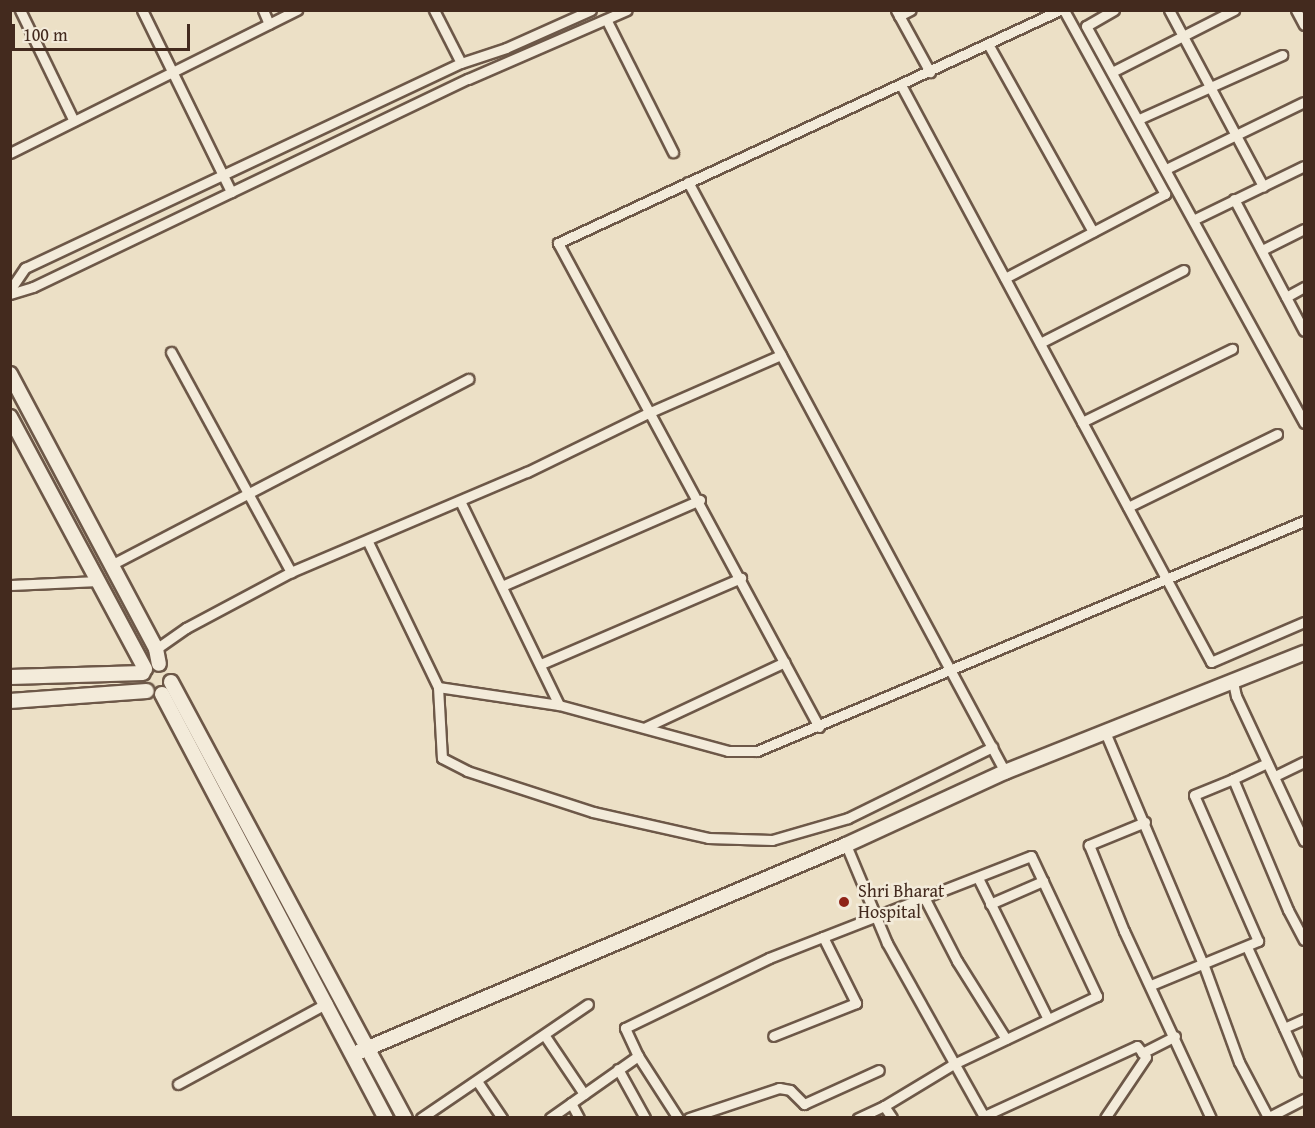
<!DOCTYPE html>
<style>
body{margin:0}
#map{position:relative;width:1315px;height:1128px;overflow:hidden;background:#ece0c6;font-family:"Gentium Book Plus",serif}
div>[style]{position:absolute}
.roads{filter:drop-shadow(2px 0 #6d5848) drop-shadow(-2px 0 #6d5848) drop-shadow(0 2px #6d5848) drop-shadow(0 -2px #6d5848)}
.street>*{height:9px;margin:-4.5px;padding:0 4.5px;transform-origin:4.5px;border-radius:4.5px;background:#f3ebda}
.secondary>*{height:14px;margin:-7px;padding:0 7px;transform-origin:7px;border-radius:7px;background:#f3ebda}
.dots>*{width:16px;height:16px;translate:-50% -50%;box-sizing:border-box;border:3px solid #f3ebda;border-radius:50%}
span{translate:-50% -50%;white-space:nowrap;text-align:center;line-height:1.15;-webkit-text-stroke:5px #f3ebda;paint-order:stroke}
.poi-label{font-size:18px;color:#432a1e}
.left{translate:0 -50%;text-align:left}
.frame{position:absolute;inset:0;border:12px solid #432a1e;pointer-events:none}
.scale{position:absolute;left:12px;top:24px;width:178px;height:27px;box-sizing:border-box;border:3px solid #432a1e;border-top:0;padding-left:8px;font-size:18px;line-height:21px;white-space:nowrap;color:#432a1e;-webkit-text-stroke:4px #f3ebda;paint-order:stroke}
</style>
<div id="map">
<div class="roads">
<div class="street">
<i style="left:20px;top:10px;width:123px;rotate:64.1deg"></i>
<i style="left:142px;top:10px;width:203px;rotate:63.9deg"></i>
<i style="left:263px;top:10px;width:15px;rotate:67deg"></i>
<i style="left:434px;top:10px;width:59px;rotate:63deg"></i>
<i style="left:896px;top:10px;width:71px;rotate:61.3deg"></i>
<i style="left:1114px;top:10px;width:32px;rotate:150deg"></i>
<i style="left:1086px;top:26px;width:453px;rotate:61.2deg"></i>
<i style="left:1169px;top:10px;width:200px;rotate:61.9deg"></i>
<i style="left:1296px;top:10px;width:17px;rotate:62deg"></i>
<i style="left:899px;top:16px;width:13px;rotate:-27deg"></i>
<i style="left:607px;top:21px;width:147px;rotate:63.3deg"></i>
<i style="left:988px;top:44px;width:215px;rotate:60.8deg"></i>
<i style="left:1112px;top:72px;width:137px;rotate:-26.9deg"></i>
<i style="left:901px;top:85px;width:655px;rotate:61.75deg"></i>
<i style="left:1211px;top:662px;width:101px;rotate:-23.3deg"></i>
<i style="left:1139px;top:119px;width:157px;rotate:-24.1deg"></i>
<i style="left:10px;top:153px;width:321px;rotate:-26.5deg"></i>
<i style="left:1166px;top:169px;width:153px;rotate:-25.9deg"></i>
<i style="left:688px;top:182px;width:670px;rotate:61.75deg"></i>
<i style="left:1234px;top:199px;width:149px;rotate:62.1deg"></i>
<i style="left:1195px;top:219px;width:121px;rotate:-25.9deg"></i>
<i style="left:1262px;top:250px;width:47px;rotate:-26.6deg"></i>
<i style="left:1005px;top:278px;width:181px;rotate:-27.7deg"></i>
<i style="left:1165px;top:194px;width:210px;rotate:-118.8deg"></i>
<i style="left:10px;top:290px;width:27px;rotate:-56deg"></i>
<i style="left:25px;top:268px;width:482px;rotate:-25.2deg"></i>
<i style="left:461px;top:63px;width:47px;rotate:-18.4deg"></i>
<i style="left:506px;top:48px;width:93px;rotate:-24.1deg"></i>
<i style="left:10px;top:294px;width:24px;rotate:-17deg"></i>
<i style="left:33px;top:287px;width:482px;rotate:-25.6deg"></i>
<i style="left:468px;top:79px;width:173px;rotate:-23.5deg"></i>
<i style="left:1286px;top:297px;width:21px;rotate:-29deg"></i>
<i style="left:1040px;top:343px;width:161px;rotate:-27deg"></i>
<i style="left:171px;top:352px;width:251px;rotate:61.4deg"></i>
<i style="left:1082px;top:422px;width:167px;rotate:-26deg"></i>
<i style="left:460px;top:501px;width:227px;rotate:64.1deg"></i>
<i style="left:1128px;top:507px;width:166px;rotate:-26.1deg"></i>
<i style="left:368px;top:542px;width:161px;rotate:64.2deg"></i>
<i style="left:438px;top:687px;width:71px;rotate:86.8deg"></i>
<i style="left:442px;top:758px;width:28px;rotate:27deg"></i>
<i style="left:467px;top:771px;width:133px;rotate:18deg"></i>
<i style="left:593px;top:812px;width:118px;rotate:12.7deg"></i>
<i style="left:708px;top:838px;width:64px;rotate:1.8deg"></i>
<i style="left:772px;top:840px;width:79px;rotate:-16.1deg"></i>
<i style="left:848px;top:818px;width:161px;rotate:-26.2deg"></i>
<i style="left:111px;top:565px;width:403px;rotate:-27.5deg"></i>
<i style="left:10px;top:585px;width:89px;rotate:-2.6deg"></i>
<i style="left:502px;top:586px;width:216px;rotate:-23.5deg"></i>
<i style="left:156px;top:649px;width:37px;rotate:-35deg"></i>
<i style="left:186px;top:628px;width:119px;rotate:-28.1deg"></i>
<i style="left:291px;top:572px;width:256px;rotate:-23deg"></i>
<i style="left:527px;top:472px;width:135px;rotate:-26deg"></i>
<i style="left:648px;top:413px;width:145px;rotate:-23.6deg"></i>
<i style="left:541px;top:664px;width:218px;rotate:-23.3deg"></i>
<i style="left:1233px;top:682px;width:14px;rotate:78deg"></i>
<i style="left:1236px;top:696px;width:160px;rotate:64.9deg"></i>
<i style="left:438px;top:687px;width:122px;rotate:8.5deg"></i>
<i style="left:559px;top:705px;width:175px;rotate:15.2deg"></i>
<i style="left:728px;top:751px;width:29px"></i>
<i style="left:757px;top:751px;width:593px;rotate:-22.81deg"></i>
<i style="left:646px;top:727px;width:153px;rotate:-25.1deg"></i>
<i style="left:819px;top:727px;width:550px;rotate:-118.34deg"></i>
<i style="left:558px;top:243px;width:553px;rotate:-24.9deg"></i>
<i style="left:1105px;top:732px;width:254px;rotate:67.1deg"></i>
<i style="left:1204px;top:966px;width:102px;rotate:70deg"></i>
<i style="left:1239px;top:1062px;width:62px;rotate:62.2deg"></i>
<i style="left:1267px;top:763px;width:38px;rotate:155deg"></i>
<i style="left:1233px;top:779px;width:142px;rotate:67.2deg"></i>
<i style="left:1288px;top:910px;width:34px;rotate:62deg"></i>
<i style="left:1277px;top:775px;width:30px;rotate:-26deg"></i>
<i style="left:1145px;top:822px;width:61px;rotate:157.7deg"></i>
<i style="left:1089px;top:845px;width:93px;rotate:67.9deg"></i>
<i style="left:1124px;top:931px;width:206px;rotate:65.1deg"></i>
<i style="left:846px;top:845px;width:106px;rotate:67.3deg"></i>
<i style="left:887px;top:943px;width:201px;rotate:60.8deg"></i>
<i style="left:978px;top:878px;width:157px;rotate:63.6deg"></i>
<i style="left:925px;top:899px;width:70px;rotate:62.7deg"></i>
<i style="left:957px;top:961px;width:92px;rotate:57.9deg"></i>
<i style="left:990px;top:904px;width:58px;rotate:-23.5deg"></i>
<i style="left:823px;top:937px;width:223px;rotate:-21.3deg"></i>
<i style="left:1031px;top:856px;width:155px;rotate:64.8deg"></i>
<i style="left:1097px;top:996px;width:161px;rotate:154.6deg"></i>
<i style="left:952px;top:1065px;width:79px;rotate:148.9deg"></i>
<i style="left:884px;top:1106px;width:29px;rotate:155deg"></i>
<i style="left:1247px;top:947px;width:137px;rotate:65.5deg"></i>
<i style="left:1151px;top:985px;width:116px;rotate:-22.4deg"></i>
<i style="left:1258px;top:941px;width:159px;rotate:-113.7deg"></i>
<i style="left:1194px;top:795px;width:42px;rotate:-22.3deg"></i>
<i style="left:1284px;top:1028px;width:22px;rotate:-24deg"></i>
<i style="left:545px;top:1036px;width:70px;rotate:56.1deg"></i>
<i style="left:1142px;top:1053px;width:37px;rotate:-27deg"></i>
<i style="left:638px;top:1056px;width:74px;rotate:57.2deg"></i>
<i style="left:618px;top:1069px;width:56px;rotate:61.1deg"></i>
<i style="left:477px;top:1081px;width:45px;rotate:56deg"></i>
<i style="left:178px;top:1084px;width:170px;rotate:-28.5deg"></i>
<i style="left:571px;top:1103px;width:17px;rotate:62deg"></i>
<i style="left:884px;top:1106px;width:14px;rotate:56deg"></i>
<i style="left:984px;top:1116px;width:168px;rotate:-24.6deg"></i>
<i style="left:1137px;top:1046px;width:14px;rotate:51deg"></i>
<i style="left:1146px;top:1057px;width:73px;rotate:123.9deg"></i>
<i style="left:421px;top:1118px;width:202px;rotate:-34.3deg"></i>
<i style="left:550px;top:1118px;width:108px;rotate:-35.2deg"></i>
<i style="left:638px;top:1056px;width:31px;rotate:-115deg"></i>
<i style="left:625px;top:1028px;width:160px;rotate:-25.9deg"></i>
<i style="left:769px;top:958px;width:58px;rotate:-21.3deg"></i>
<i style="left:823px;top:937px;width:74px;rotate:63.4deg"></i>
<i style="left:856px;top:1003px;width:89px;rotate:158.3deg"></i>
<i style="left:689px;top:1118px;width:95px;rotate:-18.4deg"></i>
<i style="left:779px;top:1088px;width:11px;rotate:10deg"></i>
<i style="left:790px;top:1090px;width:20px;rotate:45deg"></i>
<i style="left:804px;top:1104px;width:82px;rotate:-24.4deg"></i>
<i style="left:1267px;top:1118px;width:42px;rotate:-27.2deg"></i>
</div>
<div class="secondary">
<i style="left:10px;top:374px;width:311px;rotate:62deg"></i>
<i style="left:156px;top:649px;width:15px;rotate:79deg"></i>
<i style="left:10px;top:417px;width:286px;rotate:61.8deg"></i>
<i style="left:10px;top:677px;width:133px;rotate:-1.7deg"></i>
<i style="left:171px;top:682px;width:495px;rotate:61.8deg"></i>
<i style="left:162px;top:694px;width:480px;rotate:62.2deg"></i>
<i style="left:10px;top:701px;width:137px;rotate:-4.2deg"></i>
<i style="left:354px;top:1054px;width:535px;rotate:-23.02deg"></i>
<i style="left:846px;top:845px;width:175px;rotate:-24.7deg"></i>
<i style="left:1005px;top:772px;width:322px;rotate:-21.7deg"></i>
</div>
</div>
<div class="dots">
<i style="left:844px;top:902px;background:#8f2418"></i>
</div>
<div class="poi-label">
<span class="left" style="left:858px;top:902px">Shri Bharat<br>Hospital</span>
</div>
<div class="frame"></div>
<div class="scale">100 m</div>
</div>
